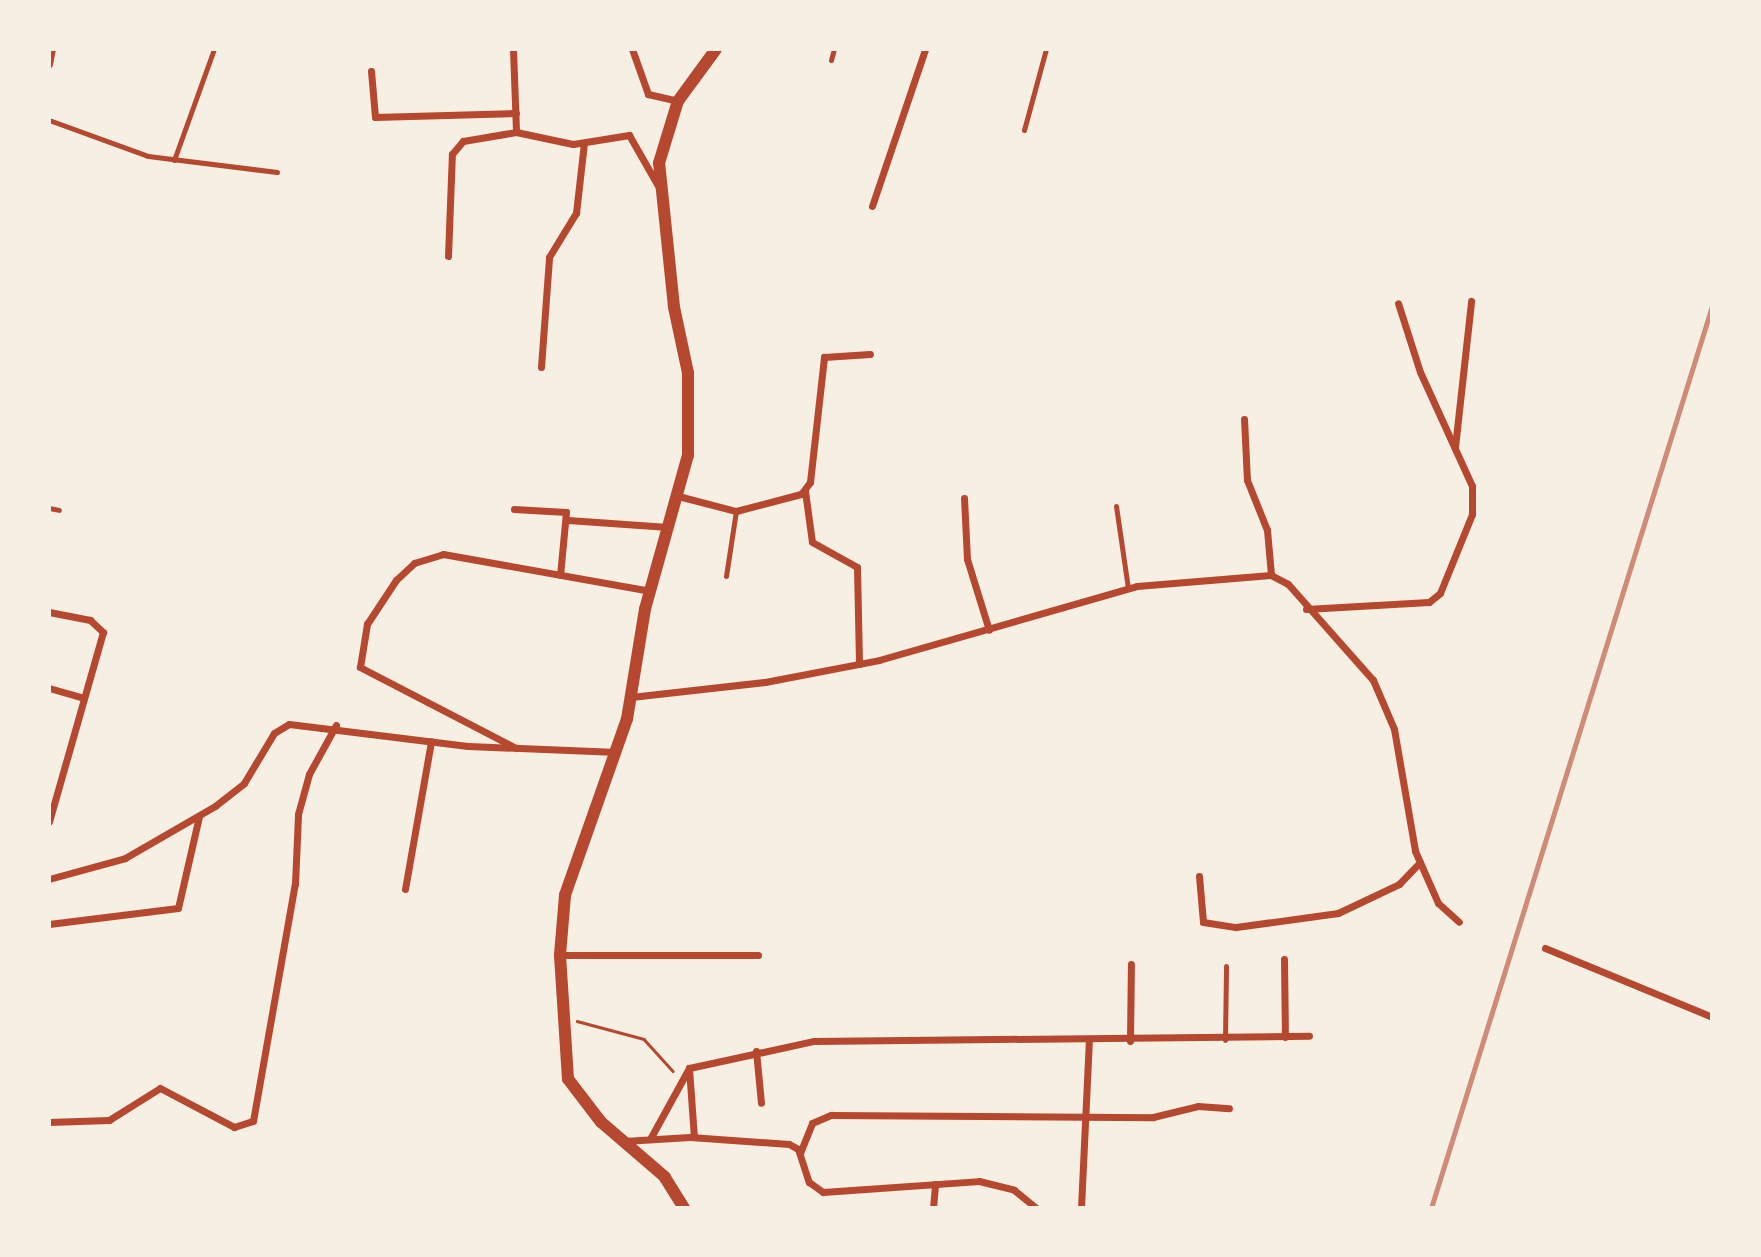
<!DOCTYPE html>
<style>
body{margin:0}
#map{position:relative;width:1761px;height:1257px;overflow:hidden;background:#f6efe4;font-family:"Varela Round",sans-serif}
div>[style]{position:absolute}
.path>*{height:2.5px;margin:-1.25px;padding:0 1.25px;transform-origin:1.25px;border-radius:1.25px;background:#b5482f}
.service>*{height:5px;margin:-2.5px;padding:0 2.5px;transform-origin:2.5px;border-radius:2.5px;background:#b5482f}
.minor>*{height:7px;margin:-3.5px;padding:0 3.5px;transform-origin:3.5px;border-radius:3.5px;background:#b5482f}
.tertiary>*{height:12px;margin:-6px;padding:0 6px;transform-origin:6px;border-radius:6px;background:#b5482f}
.rail>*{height:5px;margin:-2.5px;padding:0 2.5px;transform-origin:2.5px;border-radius:2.5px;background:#cf8b77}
span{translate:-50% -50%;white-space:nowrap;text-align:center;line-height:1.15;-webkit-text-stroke:7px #f6efe4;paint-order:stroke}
.frame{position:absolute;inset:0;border:51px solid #f6efe4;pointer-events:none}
</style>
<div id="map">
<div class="path">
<i style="left:577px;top:1021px;width:69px;rotate:15deg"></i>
<i style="left:644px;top:1039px;width:43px;rotate:47.8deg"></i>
</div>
<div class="service">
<i style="left:831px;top:60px;width:11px;rotate:-75deg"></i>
<i style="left:49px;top:120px;width:105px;rotate:20deg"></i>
<i style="left:148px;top:156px;width:130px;rotate:7.1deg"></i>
<i style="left:1024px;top:130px;width:84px;rotate:-74.8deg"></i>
<i style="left:174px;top:160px;width:118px;rotate:-70.2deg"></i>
<i style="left:1116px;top:506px;width:83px;rotate:81.7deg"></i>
<i style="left:49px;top:508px;width:10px;rotate:11deg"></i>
<i style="left:726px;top:576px;width:66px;rotate:-81.3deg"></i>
<i style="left:1225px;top:1040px;width:74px;rotate:-89.2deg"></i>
</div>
<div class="minor">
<i style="left:513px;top:49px;width:83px;rotate:87.9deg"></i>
<i style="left:632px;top:49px;width:48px;rotate:70.4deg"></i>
<i style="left:648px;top:94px;width:31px;rotate:13deg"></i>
<i style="left:49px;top:64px;width:15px;rotate:-79deg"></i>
<i style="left:371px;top:71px;width:46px;rotate:85deg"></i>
<i style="left:375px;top:117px;width:141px;rotate:-1.6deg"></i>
<i style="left:872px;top:206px;width:166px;rotate:-71.3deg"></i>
<i style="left:448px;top:256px;width:102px;rotate:-87.8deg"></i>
<i style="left:452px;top:154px;width:17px;rotate:-50deg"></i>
<i style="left:463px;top:141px;width:54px;rotate:-9.6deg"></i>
<i style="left:516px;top:132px;width:58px;rotate:11.9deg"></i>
<i style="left:573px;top:144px;width:57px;rotate:-9.1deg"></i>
<i style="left:629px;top:135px;width:64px;rotate:60.3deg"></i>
<i style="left:541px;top:367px;width:110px;rotate:-85.8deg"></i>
<i style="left:549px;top:257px;width:52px;rotate:-58.5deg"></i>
<i style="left:576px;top:213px;width:70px;rotate:-83.5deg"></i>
<i style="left:1244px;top:419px;width:61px;rotate:87.2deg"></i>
<i style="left:1247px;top:480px;width:54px;rotate:68.2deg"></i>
<i style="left:1267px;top:530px;width:45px;rotate:84.9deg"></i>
<i style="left:1455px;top:447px;width:147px;rotate:-83.7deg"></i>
<i style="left:805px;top:491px;width:51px;rotate:82.2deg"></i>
<i style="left:812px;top:542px;width:51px;rotate:29.1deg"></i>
<i style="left:857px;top:567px;width:97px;rotate:88.8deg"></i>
<i style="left:678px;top:496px;width:60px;rotate:14.5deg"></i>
<i style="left:736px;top:511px;width:67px;rotate:-14.7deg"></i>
<i style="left:801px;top:494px;width:15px;rotate:-53deg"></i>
<i style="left:810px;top:482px;width:126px;rotate:-83.6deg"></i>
<i style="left:824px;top:357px;width:46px;rotate:-3.7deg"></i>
<i style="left:964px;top:498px;width:61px;rotate:87.2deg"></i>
<i style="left:967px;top:559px;width:74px;rotate:72.8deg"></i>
<i style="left:514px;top:509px;width:52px;rotate:3.3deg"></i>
<i style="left:566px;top:512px;width:63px;rotate:95.4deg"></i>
<i style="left:568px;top:520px;width:100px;rotate:4deg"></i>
<i style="left:1306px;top:609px;width:123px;rotate:-3.3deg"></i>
<i style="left:1429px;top:602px;width:14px;rotate:-39deg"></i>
<i style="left:1440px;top:593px;width:85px;rotate:-67.9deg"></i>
<i style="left:1472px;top:514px;width:28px;rotate:-90deg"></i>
<i style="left:1472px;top:486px;width:125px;rotate:-114.5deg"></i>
<i style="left:1420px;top:372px;width:72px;rotate:-107.7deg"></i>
<i style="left:49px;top:612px;width:42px;rotate:11deg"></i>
<i style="left:90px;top:620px;width:18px;rotate:43deg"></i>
<i style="left:103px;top:632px;width:197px;rotate:105.9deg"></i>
<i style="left:49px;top:688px;width:36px;rotate:16deg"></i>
<i style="left:631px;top:697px;width:135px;rotate:-6.4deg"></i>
<i style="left:765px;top:682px;width:116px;rotate:-10.9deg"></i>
<i style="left:879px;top:660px;width:268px;rotate:-16deg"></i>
<i style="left:1137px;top:586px;width:134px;rotate:-4.7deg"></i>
<i style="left:1271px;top:575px;width:19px;rotate:28deg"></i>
<i style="left:1288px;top:584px;width:128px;rotate:48.5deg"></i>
<i style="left:1373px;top:680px;width:53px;rotate:66.8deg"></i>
<i style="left:1394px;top:729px;width:124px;rotate:80.2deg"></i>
<i style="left:1415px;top:851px;width:57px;rotate:66.1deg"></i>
<i style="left:1438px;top:903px;width:28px;rotate:42deg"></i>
<i style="left:516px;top:748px;width:176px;rotate:-152.6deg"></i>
<i style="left:360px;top:667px;width:44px;rotate:-80.8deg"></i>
<i style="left:367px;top:624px;width:53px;rotate:-56.6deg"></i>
<i style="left:396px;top:580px;width:25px;rotate:-43deg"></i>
<i style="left:414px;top:563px;width:30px;rotate:-17deg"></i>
<i style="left:443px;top:554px;width:211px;rotate:10.1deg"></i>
<i style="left:1199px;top:876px;width:46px;rotate:85deg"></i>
<i style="left:1203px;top:922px;width:33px;rotate:9deg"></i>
<i style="left:1236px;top:927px;width:103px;rotate:-7.8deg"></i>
<i style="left:1338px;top:913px;width:68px;rotate:-25.4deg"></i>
<i style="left:1399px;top:884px;width:30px;rotate:-46deg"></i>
<i style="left:49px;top:879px;width:79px;rotate:-15.4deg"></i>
<i style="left:125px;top:858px;width:104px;rotate:-30deg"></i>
<i style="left:215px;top:806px;width:37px;rotate:-38deg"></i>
<i style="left:244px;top:783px;width:58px;rotate:-59deg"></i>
<i style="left:274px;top:733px;width:17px;rotate:-31deg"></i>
<i style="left:289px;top:724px;width:180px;rotate:7deg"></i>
<i style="left:468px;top:746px;width:149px;rotate:2.3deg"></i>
<i style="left:405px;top:889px;width:150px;rotate:-80deg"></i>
<i style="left:49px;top:924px;width:130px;rotate:-7.1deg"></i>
<i style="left:178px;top:908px;width:94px;rotate:-77.1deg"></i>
<i style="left:1545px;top:948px;width:181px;rotate:22.4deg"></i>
<i style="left:560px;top:955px;width:198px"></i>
<i style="left:1284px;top:959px;width:78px;rotate:89.3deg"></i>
<i style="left:1130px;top:1041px;width:77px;rotate:-89.3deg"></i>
<i style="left:756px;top:1051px;width:52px;rotate:84.5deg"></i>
<i style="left:689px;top:1068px;width:69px;rotate:85.9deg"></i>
<i style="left:49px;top:1122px;width:60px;rotate:-1.9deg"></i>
<i style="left:109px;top:1120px;width:60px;rotate:-32.1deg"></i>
<i style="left:160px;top:1088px;width:84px;rotate:27.8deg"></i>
<i style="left:234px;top:1127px;width:20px;rotate:-18deg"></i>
<i style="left:253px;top:1121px;width:241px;rotate:-80deg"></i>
<i style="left:295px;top:884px;width:70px;rotate:-87.5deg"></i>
<i style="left:298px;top:814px;width:41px;rotate:-74.6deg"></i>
<i style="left:309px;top:774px;width:56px;rotate:-61.1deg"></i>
<i style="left:650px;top:1139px;width:81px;rotate:-61.2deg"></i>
<i style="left:689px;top:1068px;width:128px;rotate:-12.2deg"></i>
<i style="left:814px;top:1041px;width:495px;rotate:-0.6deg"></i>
<i style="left:624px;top:1141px;width:66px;rotate:-3.5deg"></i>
<i style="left:690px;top:1137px;width:99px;rotate:4deg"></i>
<i style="left:789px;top:1144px;width:10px;rotate:29deg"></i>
<i style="left:798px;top:1149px;width:35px;rotate:72deg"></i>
<i style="left:809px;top:1182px;width:17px;rotate:36deg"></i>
<i style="left:823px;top:1192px;width:156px;rotate:-4deg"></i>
<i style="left:979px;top:1181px;width:36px;rotate:14deg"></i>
<i style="left:1014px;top:1190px;width:28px;rotate:39deg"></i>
<i style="left:800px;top:1153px;width:32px;rotate:-68deg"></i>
<i style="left:812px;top:1123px;width:21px;rotate:-23deg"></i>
<i style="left:831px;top:1115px;width:322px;rotate:0.4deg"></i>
<i style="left:1153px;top:1117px;width:46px;rotate:-13.7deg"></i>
<i style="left:1198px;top:1106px;width:31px;rotate:4deg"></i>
<i style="left:933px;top:1208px;width:24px;rotate:-85deg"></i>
<i style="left:1081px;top:1208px;width:167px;rotate:-87.3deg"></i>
</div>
<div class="tertiary">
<i style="left:684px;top:1208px;width:36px;rotate:-122deg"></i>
<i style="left:665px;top:1177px;width:84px;rotate:-139.3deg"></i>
<i style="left:601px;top:1122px;width:54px;rotate:-127.5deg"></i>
<i style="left:568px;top:1079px;width:124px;rotate:-93.7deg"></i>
<i style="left:560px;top:955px;width:60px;rotate:-85.2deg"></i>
<i style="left:565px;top:895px;width:187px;rotate:-70.6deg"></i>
<i style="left:627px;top:719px;width:111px;rotate:-80.7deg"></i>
<i style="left:645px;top:609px;width:160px;rotate:-74.4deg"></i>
<i style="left:688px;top:455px;width:82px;rotate:-90deg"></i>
<i style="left:688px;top:373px;width:67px;rotate:-102deg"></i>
<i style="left:674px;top:307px;width:145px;rotate:-95.9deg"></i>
<i style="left:659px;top:163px;width:65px;rotate:-73deg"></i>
<i style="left:678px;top:101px;width:64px;rotate:-53.8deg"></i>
</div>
<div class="rail">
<i style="left:1431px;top:1208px;width:945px;rotate:-72.7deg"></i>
</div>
<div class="frame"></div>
</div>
